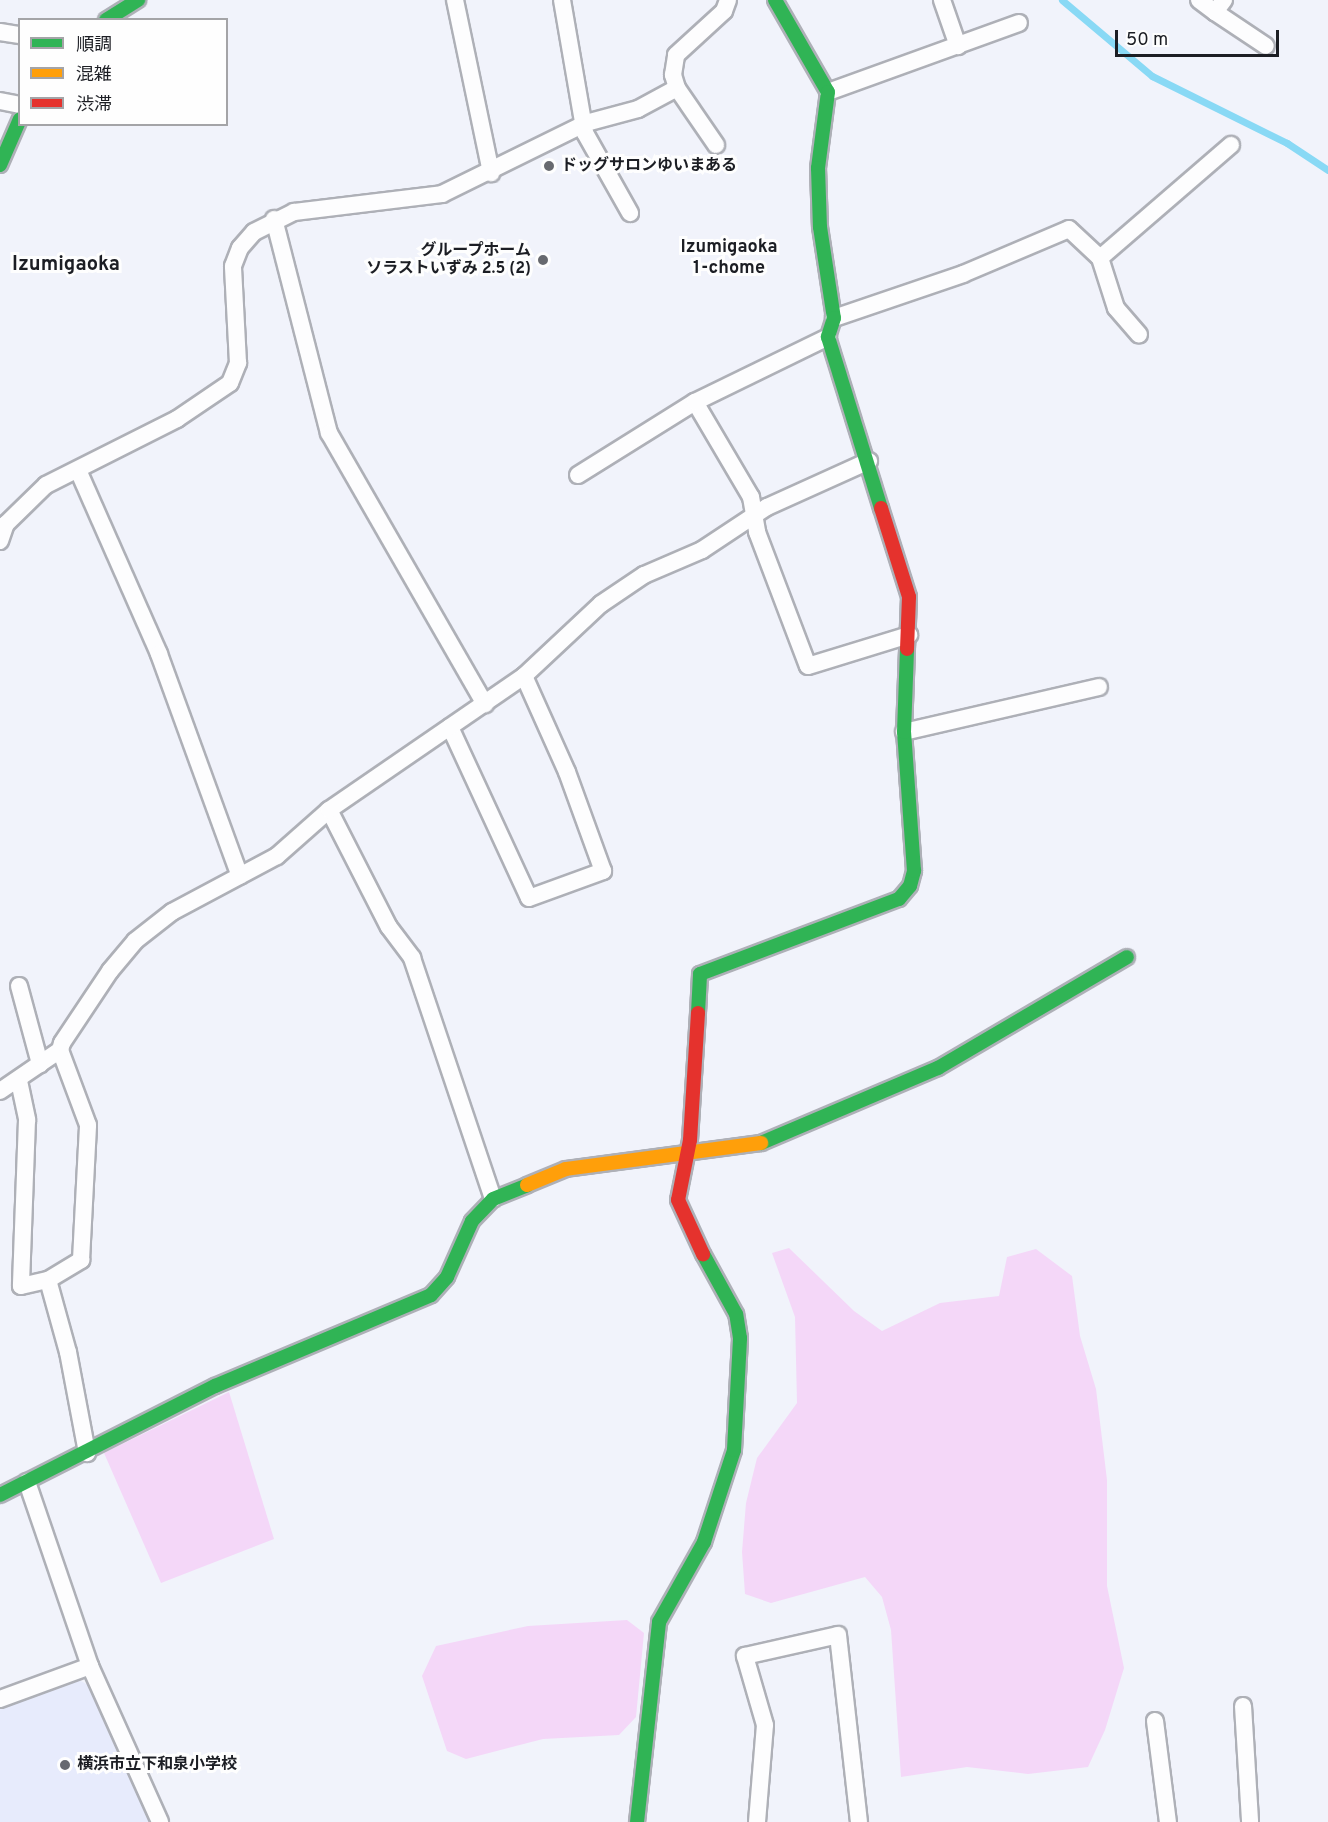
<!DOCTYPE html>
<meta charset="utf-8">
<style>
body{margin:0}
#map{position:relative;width:1328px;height:1822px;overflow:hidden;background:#f1f3fb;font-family:Overpass,"Noto Sans JP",sans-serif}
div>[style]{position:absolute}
.built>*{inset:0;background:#e7ebfc}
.green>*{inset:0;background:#f4d7f8}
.stream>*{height:7px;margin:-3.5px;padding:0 3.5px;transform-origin:3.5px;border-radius:3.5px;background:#89d9f5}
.roads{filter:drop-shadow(2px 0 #aeb0b7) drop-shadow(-2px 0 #aeb0b7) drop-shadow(0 2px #aeb0b7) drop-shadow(0 -2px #aeb0b7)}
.street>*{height:16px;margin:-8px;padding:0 8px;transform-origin:8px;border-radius:8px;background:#fdfdfe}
.fast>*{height:14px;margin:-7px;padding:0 7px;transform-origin:7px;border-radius:7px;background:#30b455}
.slow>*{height:14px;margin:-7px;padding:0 7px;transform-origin:7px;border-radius:7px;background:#ff9f0a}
.jam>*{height:14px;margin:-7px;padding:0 7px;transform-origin:7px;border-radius:7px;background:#e5322d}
.dots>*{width:16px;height:16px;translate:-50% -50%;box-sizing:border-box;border:3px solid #fefefe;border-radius:50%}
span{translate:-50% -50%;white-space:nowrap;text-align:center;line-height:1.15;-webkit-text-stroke:6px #fefefe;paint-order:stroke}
.poi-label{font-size:16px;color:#1c1e24;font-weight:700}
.left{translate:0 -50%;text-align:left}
.right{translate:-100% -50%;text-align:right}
.neighbourhood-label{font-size:18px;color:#1c1e24;font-weight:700}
.quarter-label{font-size:20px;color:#1c1e24;font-weight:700}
.legend{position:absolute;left:18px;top:18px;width:210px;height:108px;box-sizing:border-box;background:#fefefe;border:2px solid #a4a4a7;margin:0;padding:8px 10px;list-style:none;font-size:18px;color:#1c1e24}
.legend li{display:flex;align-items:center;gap:12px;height:30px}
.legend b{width:30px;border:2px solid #a4a4a7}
.scale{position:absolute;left:1115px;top:30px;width:164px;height:27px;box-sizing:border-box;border:3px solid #1c1e24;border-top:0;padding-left:8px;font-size:18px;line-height:21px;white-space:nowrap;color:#1c1e24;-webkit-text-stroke:4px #fefefe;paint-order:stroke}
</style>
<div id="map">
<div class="built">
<i style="clip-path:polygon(77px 1679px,99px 1691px,154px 1822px,0 1822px,0 1707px)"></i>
</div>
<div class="green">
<i style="clip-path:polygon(789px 1248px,854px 1311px,882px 1331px,940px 1303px,999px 1296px,1007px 1257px,1036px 1249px,1072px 1276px,1080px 1336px,1096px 1389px,1107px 1480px,1107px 1586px,1124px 1668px,1105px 1730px,1088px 1767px,1028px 1774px,967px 1767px,901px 1777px,891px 1630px,882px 1597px,865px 1577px,771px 1603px,745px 1594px,742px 1552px,746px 1503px,757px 1458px,797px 1403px,795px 1317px,772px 1253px)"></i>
<i style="clip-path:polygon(229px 1392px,274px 1539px,161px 1583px,104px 1453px)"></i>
<i style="clip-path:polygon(627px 1620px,644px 1633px,636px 1717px,619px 1735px,543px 1739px,466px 1759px,447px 1751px,422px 1676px,436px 1646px,528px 1626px)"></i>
</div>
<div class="stream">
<i style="left:1062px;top:0;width:118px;rotate:40.2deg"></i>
<i style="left:1152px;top:76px;width:151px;rotate:26.4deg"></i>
<i style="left:1287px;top:143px;width:49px;rotate:33.4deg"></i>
</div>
<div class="roads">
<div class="street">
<i style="left:455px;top:0;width:177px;rotate:78.2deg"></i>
<i style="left:562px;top:0;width:135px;rotate:80.2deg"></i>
<i style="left:585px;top:133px;width:92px;rotate:60.6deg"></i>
<i style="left:942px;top:0;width:49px;rotate:70.8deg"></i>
<i style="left:1199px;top:0;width:20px;rotate:37deg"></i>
<i style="left:1215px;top:12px;width:15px;rotate:-53deg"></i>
<i style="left:1215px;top:12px;width:61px;rotate:33.7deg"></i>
<i style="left:0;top:32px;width:20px;rotate:9deg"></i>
<i style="left:677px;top:88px;width:69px;rotate:55.6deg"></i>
<i style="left:828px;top:92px;width:203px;rotate:-19.9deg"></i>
<i style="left:0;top:101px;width:20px;rotate:11deg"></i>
<i style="left:274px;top:219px;width:221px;rotate:75.6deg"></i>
<i style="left:329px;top:433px;width:313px;rotate:60.1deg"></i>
<i style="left:1100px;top:258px;width:173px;rotate:-40.8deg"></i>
<i style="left:834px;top:318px;width:136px;rotate:-18.8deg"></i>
<i style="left:963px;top:274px;width:115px;rotate:-23deg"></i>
<i style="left:1069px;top:229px;width:42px;rotate:43.1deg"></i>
<i style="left:1100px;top:258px;width:52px;rotate:72.3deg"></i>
<i style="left:1116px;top:308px;width:35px;rotate:49deg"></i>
<i style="left:695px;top:402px;width:110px;rotate:59.5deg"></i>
<i style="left:751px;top:497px;width:36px;rotate:80deg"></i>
<i style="left:757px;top:532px;width:143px;rotate:69.2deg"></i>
<i style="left:808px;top:666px;width:106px;rotate:-17.1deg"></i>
<i style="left:78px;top:470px;width:201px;rotate:66.2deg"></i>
<i style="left:159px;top:654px;width:236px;rotate:70deg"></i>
<i style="left:578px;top:475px;width:138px;rotate:-32deg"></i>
<i style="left:695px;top:402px;width:148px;rotate:-26deg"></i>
<i style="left:0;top:541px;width:18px;rotate:-71deg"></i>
<i style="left:6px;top:524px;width:56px;rotate:-44.3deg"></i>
<i style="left:46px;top:485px;width:147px;rotate:-26.7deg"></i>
<i style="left:177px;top:419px;width:64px;rotate:-34.2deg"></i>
<i style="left:230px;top:383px;width:22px;rotate:-68deg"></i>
<i style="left:238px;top:363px;width:97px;rotate:-93deg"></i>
<i style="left:233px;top:266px;width:19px;rotate:-69deg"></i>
<i style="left:240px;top:248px;width:21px;rotate:-49deg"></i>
<i style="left:254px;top:232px;width:45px;rotate:-26.6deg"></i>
<i style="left:294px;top:212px;width:149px;rotate:-6.9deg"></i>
<i style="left:442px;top:194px;width:161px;rotate:-26.2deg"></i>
<i style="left:586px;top:123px;width:54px;rotate:-15.1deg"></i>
<i style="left:638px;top:109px;width:44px;rotate:-28.3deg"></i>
<i style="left:677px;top:88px;width:14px;rotate:-107deg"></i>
<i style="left:673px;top:75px;width:20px;rotate:-81deg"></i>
<i style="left:676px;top:55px;width:65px;rotate:-42.5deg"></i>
<i style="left:724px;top:11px;width:12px;rotate:-70deg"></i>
<i style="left:450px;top:727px;width:188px;rotate:65.2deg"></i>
<i style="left:529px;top:898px;width:79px;rotate:-20deg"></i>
<i style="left:603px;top:871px;width:105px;rotate:-110deg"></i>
<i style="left:567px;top:772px;width:105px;rotate:-114.1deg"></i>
<i style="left:904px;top:732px;width:200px;rotate:-13deg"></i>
<i style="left:329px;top:810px;width:131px;rotate:62.9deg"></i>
<i style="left:389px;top:927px;width:39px;rotate:53deg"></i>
<i style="left:412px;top:958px;width:254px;rotate:71.4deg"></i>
<i style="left:19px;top:986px;width:81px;rotate:74.9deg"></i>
<i style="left:19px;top:1081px;width:40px;rotate:78deg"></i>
<i style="left:27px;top:1120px;width:166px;rotate:92.1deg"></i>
<i style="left:21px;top:1286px;width:28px;rotate:-13deg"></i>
<i style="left:48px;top:1280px;width:39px;rotate:-31deg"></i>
<i style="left:81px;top:1260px;width:135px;rotate:-87deg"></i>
<i style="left:88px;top:1125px;width:80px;rotate:-110.5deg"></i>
<i style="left:0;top:1091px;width:73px;rotate:-34.3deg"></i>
<i style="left:60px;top:1050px;width:7px;rotate:-74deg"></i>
<i style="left:62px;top:1043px;width:87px;rotate:-56.3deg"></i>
<i style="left:110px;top:971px;width:39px;rotate:-50deg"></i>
<i style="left:135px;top:941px;width:47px;rotate:-38.1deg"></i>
<i style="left:172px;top:912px;width:119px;rotate:-28.1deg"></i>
<i style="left:277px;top:856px;width:69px;rotate:-41.5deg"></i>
<i style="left:329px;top:810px;width:237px;rotate:-34.5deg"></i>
<i style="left:524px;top:676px;width:105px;rotate:-43.1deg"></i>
<i style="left:601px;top:604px;width:52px;rotate:-34deg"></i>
<i style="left:644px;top:575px;width:63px;rotate:-23.3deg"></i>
<i style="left:702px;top:550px;width:78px;rotate:-33.5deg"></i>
<i style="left:767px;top:507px;width:112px;rotate:-24.3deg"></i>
<i style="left:48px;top:1280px;width:75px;rotate:74.5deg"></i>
<i style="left:68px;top:1352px;width:103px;rotate:79.3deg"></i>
<i style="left:27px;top:1482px;width:194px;rotate:71.1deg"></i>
<i style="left:90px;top:1666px;width:171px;rotate:65.8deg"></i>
<i style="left:0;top:1699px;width:96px;rotate:-20.1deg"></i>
<i style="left:1243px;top:1706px;width:116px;rotate:86.5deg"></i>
<i style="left:1155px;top:1721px;width:102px;rotate:82.7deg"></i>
<i style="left:757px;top:1822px;width:97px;rotate:-85.3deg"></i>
<i style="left:765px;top:1725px;width:72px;rotate:-106.2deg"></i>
<i style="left:745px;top:1656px;width:95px;rotate:-12.7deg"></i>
<i style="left:838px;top:1635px;width:188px;rotate:83.6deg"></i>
</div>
<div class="fast">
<i style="left:775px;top:0;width:106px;rotate:60.1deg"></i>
<i style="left:828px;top:92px;width:77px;rotate:97.5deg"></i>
<i style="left:818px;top:168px;width:59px;rotate:88.1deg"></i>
<i style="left:820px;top:227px;width:92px;rotate:81.3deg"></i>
<i style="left:834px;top:318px;width:20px;rotate:108deg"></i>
<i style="left:828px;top:337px;width:179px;rotate:72.8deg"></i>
<i style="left:106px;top:20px;width:38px;rotate:-32deg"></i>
<i style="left:0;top:165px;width:50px;rotate:-66.5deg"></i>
<i style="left:698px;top:1013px;width:39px;rotate:-87deg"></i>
<i style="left:700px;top:974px;width:213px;rotate:-20.7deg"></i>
<i style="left:899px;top:899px;width:17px;rotate:-50deg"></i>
<i style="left:910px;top:886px;width:16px;rotate:-75deg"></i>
<i style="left:914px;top:871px;width:139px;rotate:-94.1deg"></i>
<i style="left:904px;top:732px;width:83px;rotate:-87.9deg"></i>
<i style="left:761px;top:1143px;width:192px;rotate:-23deg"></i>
<i style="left:938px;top:1068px;width:219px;rotate:-30.4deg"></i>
<i style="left:0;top:1495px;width:241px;rotate:-26.9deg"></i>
<i style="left:215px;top:1386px;width:234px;rotate:-22.8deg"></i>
<i style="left:431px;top:1295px;width:24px;rotate:-48deg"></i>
<i style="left:447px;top:1277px;width:61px;rotate:-65.9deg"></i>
<i style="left:472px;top:1221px;width:30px;rotate:-46deg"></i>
<i style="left:493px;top:1199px;width:37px;rotate:-22deg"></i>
<i style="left:637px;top:1822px;width:201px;rotate:-83.7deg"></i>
<i style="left:659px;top:1622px;width:92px;rotate:-60.6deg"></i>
<i style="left:704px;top:1542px;width:97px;rotate:-71.9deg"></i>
<i style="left:734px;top:1450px;width:112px;rotate:-86.9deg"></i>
<i style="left:740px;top:1338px;width:24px;rotate:-99deg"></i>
<i style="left:736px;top:1314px;width:68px;rotate:-118.8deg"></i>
</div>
<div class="slow">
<i style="left:527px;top:1185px;width:42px;rotate:-22.3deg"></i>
<i style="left:566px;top:1169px;width:197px;rotate:-7.6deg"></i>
</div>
<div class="jam">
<i style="left:881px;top:508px;width:93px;rotate:72.5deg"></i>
<i style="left:909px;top:597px;width:52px;rotate:92.2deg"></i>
<i style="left:698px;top:1013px;width:127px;rotate:93.6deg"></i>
<i style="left:690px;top:1140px;width:61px;rotate:101.3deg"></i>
<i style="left:678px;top:1200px;width:60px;rotate:65.2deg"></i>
</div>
</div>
<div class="dots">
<i style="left:549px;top:166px;background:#67696f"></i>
<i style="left:543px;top:260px;background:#67696f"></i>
<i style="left:65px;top:1765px;background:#67696f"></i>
</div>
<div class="poi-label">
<span class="left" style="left:561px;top:166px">ドッグサロンゆいまある</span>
<span class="right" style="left:531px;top:260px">グループホーム<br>ソラストいずみ 2.5 (2)</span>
<span class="left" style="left:77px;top:1765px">横浜市立下和泉小学校</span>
</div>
<div class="neighbourhood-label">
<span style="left:729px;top:259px">Izumigaoka<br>1-chome</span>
</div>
<div class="quarter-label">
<span style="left:66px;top:265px">Izumigaoka</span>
</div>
<ul class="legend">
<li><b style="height:8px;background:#30b455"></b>順調</li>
<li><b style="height:8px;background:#ff9f0a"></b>混雑</li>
<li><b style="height:8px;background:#e5322d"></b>渋滞</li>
</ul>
<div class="scale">50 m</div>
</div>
